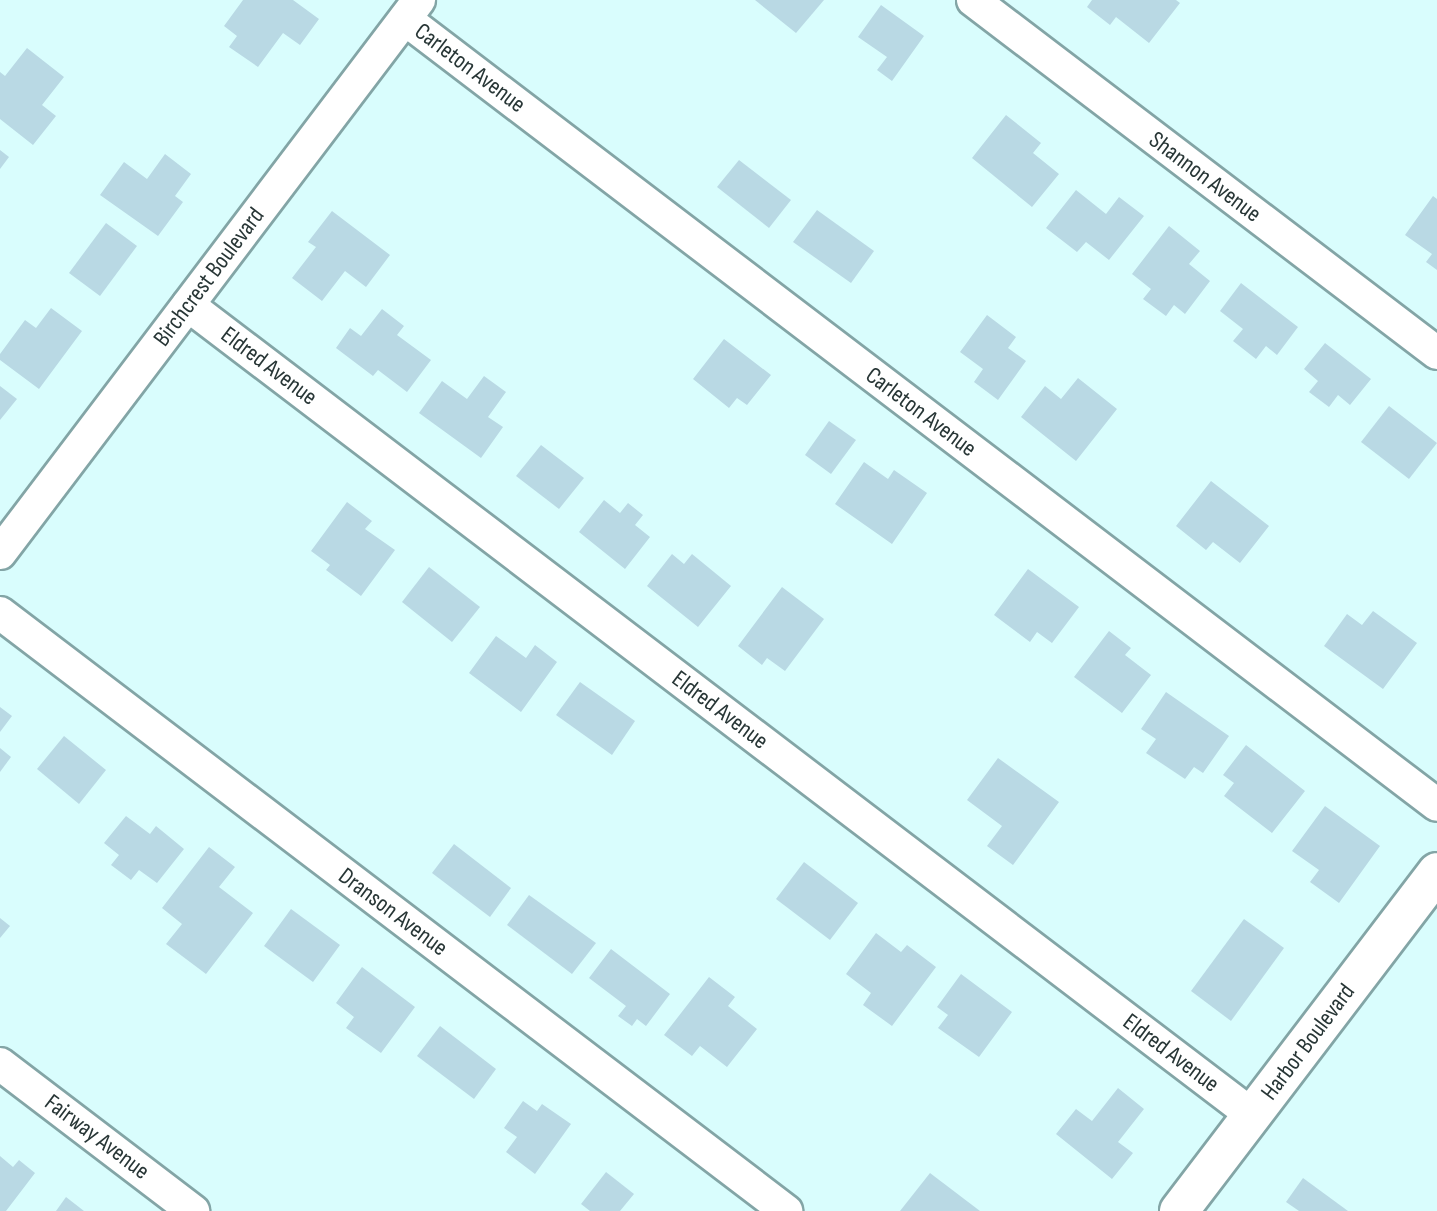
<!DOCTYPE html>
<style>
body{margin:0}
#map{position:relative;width:1437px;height:1211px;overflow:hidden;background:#d9fdfd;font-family:"Sofia Sans Condensed",sans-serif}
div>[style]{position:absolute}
.building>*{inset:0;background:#b9d9e4}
.roads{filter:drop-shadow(2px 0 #83a5a6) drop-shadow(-2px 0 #83a5a6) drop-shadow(0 2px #83a5a6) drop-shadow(0 -2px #83a5a6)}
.minor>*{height:32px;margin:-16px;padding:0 16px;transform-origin:16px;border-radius:16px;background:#fff}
.tertiary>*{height:38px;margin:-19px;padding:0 19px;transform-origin:19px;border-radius:19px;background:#fff}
span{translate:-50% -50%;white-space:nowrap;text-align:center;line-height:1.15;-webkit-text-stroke:5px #fff;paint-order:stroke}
.street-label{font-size:24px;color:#283636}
</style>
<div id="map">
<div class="building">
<i style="clip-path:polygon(243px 0,293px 0,319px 19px,300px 45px,283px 33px,258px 67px,229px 47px,237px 36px,224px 26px)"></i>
<i style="clip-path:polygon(755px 0,824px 0,796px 33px)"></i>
<i style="clip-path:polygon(1092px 0,1176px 0,1180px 3px,1149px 43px,1116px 17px,1110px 25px,1087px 7px)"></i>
<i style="clip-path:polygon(881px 5px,924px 36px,892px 81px,877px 70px,887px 57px,858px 37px)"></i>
<i style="clip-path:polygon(27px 48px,64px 77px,42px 105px,56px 116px,33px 145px,0 119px,0 72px,5px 76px)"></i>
<i style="clip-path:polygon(1006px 115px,1041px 143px,1033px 153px,1059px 174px,1032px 207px,972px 158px)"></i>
<i style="clip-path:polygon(0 150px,9px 157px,0 169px)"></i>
<i style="clip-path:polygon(165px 154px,191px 174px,175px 196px,183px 202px,158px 236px,100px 195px,124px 162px,147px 179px)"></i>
<i style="clip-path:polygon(739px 160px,791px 200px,769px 228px,717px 187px)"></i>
<i style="clip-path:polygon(1076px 190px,1106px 214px,1119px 197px,1144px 216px,1109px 260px,1086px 242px,1077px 252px,1046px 228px)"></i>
<i style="clip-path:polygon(1433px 196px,1437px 199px,1437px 270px,1426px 262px,1432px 254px,1405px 235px)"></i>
<i style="clip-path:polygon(817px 210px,874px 251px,851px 283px,793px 242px)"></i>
<i style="clip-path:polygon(332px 211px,390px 255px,366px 287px,345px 271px,322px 301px,292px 278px,316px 247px,308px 242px)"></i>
<i style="clip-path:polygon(106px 223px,137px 246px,100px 296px,69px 273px)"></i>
<i style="clip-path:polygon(1169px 226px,1200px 251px,1189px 264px,1210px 281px,1185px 314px,1174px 305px,1166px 316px,1143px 299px,1151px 289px,1132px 274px)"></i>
<i style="clip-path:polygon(1241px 283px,1298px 327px,1277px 355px,1266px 346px,1256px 359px,1233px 341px,1243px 329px,1220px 311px)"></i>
<i style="clip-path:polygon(51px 308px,82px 331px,39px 389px,0 360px,0 354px,25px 320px,36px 328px)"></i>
<i style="clip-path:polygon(382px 309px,404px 326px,397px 335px,431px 360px,407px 392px,378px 370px,373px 376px,336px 348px,350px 328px,361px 336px)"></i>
<i style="clip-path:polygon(987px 315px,1016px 337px,1008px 348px,1026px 361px,998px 400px,974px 382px,983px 369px,960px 352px)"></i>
<i style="clip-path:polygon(724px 339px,771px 375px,747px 405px,737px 398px,729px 408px,693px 379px)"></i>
<i style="clip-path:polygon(1325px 343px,1371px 379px,1350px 405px,1338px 395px,1329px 407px,1309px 392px,1318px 381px,1304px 369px)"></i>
<i style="clip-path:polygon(484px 376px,506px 392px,488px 417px,503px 427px,481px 458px,419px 413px,442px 381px,467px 399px)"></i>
<i style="clip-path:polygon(1078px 378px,1117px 409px,1076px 461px,1021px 417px,1045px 386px,1061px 399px)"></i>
<i style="clip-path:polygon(0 386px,17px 399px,0 420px)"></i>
<i style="clip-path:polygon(1389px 406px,1437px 443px,1409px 479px,1361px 442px)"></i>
<i style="clip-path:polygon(829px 421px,856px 440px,831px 474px,805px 455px)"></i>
<i style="clip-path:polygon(541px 445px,584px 478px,559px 509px,516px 476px)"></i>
<i style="clip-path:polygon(864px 462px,888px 479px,894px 470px,927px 493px,892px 544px,835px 504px)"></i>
<i style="clip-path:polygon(1211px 481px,1269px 526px,1240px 563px,1213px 542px,1206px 550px,1176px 526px)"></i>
<i style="clip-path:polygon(604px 500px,620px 513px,628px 503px,643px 515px,635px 525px,650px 537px,625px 569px,579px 532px)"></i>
<i style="clip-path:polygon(347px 502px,372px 521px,365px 529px,395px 550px,361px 596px,326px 570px,330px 565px,311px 551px)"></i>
<i style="clip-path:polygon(672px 554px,684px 564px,692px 554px,731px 586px,698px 627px,647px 586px)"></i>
<i style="clip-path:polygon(429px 567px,480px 607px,452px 642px,402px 602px)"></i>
<i style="clip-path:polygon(1028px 569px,1079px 607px,1052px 643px,1037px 632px,1030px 642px,994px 615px)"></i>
<i style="clip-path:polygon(782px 587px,824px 619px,785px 671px,767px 658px,762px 665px,738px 646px)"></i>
<i style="clip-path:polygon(1373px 611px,1417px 643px,1383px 689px,1324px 646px,1347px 614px,1362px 625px)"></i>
<i style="clip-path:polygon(1109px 631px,1131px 648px,1125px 655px,1151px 675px,1122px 713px,1074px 677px)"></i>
<i style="clip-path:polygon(496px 636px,526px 658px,535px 645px,557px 662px,521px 712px,469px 673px)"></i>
<i style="clip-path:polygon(580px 682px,635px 721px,612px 755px,556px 715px)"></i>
<i style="clip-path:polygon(1166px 692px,1229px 736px,1203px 773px,1194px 767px,1185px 779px,1146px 753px,1156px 739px,1141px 729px)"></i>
<i style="clip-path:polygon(0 707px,12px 716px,0 732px)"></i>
<i style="clip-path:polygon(64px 736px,106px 770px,79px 804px,37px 769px)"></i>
<i style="clip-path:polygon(1246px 745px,1305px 791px,1272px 833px,1224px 796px,1234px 783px,1223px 775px)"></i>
<i style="clip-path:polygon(0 748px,11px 757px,0 772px)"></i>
<i style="clip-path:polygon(998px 758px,1059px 802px,1013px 865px,987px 846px,1002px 826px,967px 800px)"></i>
<i style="clip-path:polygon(1325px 806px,1380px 846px,1339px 903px,1310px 882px,1319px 870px,1292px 851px)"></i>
<i style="clip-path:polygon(126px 816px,150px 834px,156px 826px,184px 849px,157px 883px,139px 870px,131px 880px,111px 865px,119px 855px,104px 843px)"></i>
<i style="clip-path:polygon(454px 844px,511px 888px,490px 917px,432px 873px)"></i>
<i style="clip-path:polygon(209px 847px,235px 867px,219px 887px,253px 913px,206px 974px,166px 944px,182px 924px,162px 908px)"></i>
<i style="clip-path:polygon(804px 862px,858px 903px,830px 940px,776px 899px)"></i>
<i style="clip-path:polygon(529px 895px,596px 943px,572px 974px,507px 925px)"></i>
<i style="clip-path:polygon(291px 909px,340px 945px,313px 982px,264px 946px)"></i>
<i style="clip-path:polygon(0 918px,10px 926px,0 938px)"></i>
<i style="clip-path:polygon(1244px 919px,1284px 948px,1231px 1021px,1191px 991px)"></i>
<i style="clip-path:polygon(876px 933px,901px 952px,907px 945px,936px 967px,892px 1026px,863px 1005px,871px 993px,846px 974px)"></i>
<i style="clip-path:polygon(611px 949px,670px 994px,646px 1026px,637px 1019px,632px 1026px,618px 1016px,626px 1006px,589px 978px)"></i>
<i style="clip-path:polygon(362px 967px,415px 1007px,381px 1053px,346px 1028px,354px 1017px,336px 1003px)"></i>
<i style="clip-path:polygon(961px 974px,1012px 1012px,979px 1057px,938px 1028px,948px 1015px,937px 1007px)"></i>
<i style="clip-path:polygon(709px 977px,735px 997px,728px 1006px,757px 1029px,727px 1067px,700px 1046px,692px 1056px,664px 1035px)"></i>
<i style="clip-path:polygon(440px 1026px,496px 1069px,474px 1099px,417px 1056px)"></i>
<i style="clip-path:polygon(1118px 1088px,1144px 1109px,1118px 1142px,1133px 1153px,1112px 1179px,1056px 1134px,1076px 1109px,1092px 1121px)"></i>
<i style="clip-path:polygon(523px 1101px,537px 1111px,542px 1104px,571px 1124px,535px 1174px,506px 1152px,517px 1137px,504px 1128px)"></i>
<i style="clip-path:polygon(0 1156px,13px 1167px,19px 1160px,35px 1173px,6px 1211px,0 1211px)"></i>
<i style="clip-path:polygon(606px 1172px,634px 1194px,620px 1211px,590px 1211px,581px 1204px)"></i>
<i style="clip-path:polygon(930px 1173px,980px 1211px,900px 1211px)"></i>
<i style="clip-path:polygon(1303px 1178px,1348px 1211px,1299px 1211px,1286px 1202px)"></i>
<i style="clip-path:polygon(66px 1197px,84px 1211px,56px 1211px)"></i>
</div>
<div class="roads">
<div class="minor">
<i style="left:973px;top:0;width:583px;rotate:37.26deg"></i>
<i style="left:405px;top:19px;width:1297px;rotate:37.29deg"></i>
<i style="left:188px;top:305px;width:1337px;rotate:37.28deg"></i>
<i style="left:0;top:553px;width:694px;rotate:-52.85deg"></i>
<i style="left:0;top:613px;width:988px;rotate:37.26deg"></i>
<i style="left:0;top:1064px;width:243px;rotate:37.3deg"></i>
</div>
<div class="tertiary">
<i style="left:1179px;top:1211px;width:426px;rotate:-52.7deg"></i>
</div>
</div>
<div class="street-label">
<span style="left:470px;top:68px;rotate:37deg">Carleton Avenue</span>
<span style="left:1205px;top:177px;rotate:37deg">Shannon Avenue</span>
<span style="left:209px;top:277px;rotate:-53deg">Birchcrest Boulevard</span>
<span style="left:269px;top:366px;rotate:37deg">Eldred Avenue</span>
<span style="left:921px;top:412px;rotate:37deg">Carleton Avenue</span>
<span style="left:720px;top:710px;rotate:37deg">Eldred Avenue</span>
<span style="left:393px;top:912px;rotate:37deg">Dranson Avenue</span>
<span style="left:1308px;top:1042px;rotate:-53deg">Harbor Boulevard</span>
<span style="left:1171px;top:1053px;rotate:37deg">Eldred Avenue</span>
<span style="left:97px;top:1137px;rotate:37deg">Fairway Avenue</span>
</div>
</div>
